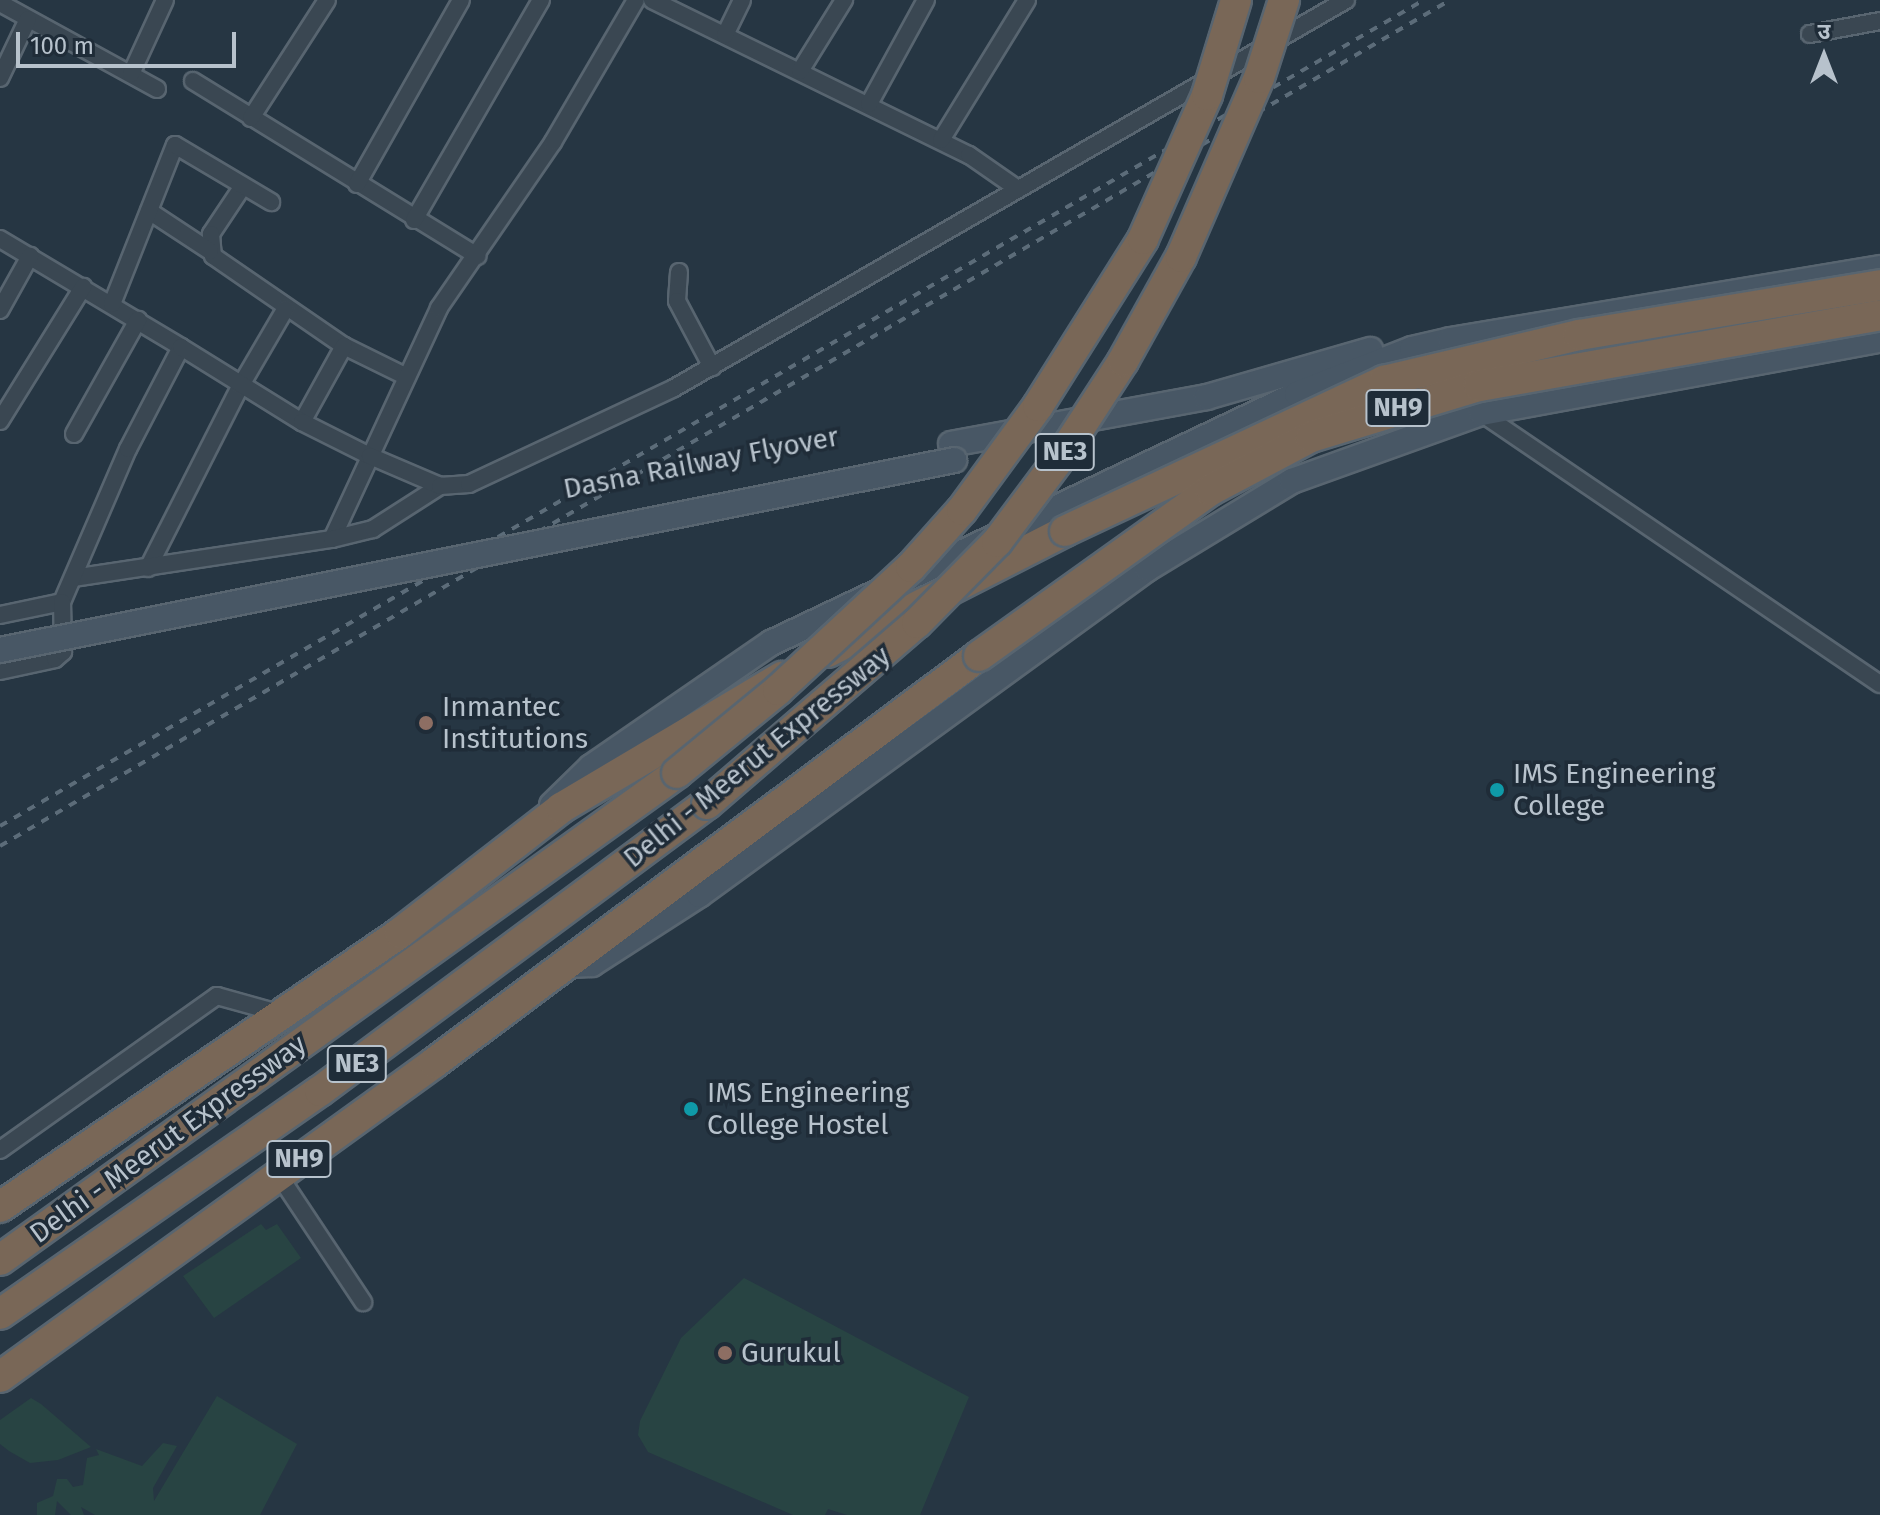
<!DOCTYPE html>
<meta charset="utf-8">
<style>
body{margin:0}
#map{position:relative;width:1880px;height:1515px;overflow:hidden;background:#263643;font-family:"Fira Sans","Noto Sans Devanagari",sans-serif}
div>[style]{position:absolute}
.green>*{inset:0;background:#284443}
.roads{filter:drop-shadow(2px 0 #586570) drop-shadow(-2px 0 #586570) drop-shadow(0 2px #586570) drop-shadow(0 -2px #586570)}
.street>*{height:16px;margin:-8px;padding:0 8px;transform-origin:8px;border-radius:8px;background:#3a4752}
.secondary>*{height:24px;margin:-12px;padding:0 12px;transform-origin:12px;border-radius:12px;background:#485765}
.highway>*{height:30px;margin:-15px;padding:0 15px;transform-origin:15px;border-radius:15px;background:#796757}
.rail>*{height:4px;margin-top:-2px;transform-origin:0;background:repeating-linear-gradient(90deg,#5c6c79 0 8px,transparent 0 16px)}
.bridges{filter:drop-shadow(2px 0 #586570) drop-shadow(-2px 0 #586570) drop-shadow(0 2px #586570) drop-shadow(0 -2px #586570)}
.secondary-bridge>*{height:24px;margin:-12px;padding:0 12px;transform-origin:12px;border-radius:12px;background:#485765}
.highway-bridge>*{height:30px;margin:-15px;padding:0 15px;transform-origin:15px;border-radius:15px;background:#796757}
.dots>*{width:22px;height:22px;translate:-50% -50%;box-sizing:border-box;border:4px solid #1f2c38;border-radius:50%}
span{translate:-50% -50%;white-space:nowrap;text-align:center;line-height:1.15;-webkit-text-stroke:7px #1f2c38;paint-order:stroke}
.shield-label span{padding:2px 6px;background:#1f2c38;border:2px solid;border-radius:6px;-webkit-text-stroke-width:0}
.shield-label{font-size:26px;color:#b7c2cc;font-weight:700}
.street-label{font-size:28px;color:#b7c2cc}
.poi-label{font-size:28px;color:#b7c2cc}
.left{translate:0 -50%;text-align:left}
.north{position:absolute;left:1784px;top:16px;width:80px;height:80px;-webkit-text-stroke:6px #1f2c38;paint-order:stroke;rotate:0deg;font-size:22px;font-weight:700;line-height:32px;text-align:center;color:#b7c2cc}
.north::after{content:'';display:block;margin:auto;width:28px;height:36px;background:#b7c2cc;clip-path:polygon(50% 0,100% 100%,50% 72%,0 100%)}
.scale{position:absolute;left:16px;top:32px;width:220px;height:36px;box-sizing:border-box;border:4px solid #b7c2cc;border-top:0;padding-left:10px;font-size:24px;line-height:28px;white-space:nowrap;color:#b7c2cc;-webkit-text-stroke:6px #1f2c38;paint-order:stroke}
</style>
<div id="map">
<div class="green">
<i style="clip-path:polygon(261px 1224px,266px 1230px,277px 1224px,301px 1258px,214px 1318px,183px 1276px)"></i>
<i style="clip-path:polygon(744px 1278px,969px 1397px,920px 1515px,847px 1515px,828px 1509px,825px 1515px,793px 1515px,648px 1452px,638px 1435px,640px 1421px,681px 1338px)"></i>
<i style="clip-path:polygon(217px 1396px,297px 1444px,260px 1515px,95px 1515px,81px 1507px,84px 1515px,71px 1515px,57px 1501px,55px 1515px,37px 1515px,37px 1503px,53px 1496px,57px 1479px,67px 1479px,73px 1487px,83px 1485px,87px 1458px,99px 1455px,96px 1449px,142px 1466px,163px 1443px,177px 1446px,153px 1488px,154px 1501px)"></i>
<i style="clip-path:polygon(31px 1398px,41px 1404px,91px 1447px,58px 1460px,30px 1463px,9px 1451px,0 1444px,0 1420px)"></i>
</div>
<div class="roads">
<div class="street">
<i style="left:652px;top:0;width:353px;rotate:26.1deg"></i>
<i style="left:969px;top:155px;width:60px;rotate:34.8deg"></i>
<i style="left:0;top:3px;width:179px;rotate:28.7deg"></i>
<i style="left:1810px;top:34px;width:71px;rotate:-10.5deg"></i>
<i style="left:725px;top:35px;width:39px;rotate:-64deg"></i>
<i style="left:800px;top:71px;width:84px;rotate:-58.2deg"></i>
<i style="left:131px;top:74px;width:81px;rotate:-65.3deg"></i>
<i style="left:0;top:78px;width:65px;rotate:-64.6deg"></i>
<i style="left:193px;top:81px;width:334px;rotate:31.6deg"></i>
<i style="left:869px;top:104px;width:119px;rotate:-61.3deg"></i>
<i style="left:251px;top:118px;width:140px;rotate:-57.2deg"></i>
<i style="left:941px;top:140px;width:164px;rotate:-58.4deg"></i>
<i style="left:357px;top:184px;width:211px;rotate:-60.5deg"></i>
<i style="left:243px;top:186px;width:58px;rotate:123.7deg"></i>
<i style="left:211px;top:234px;width:22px;rotate:85deg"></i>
<i style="left:213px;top:256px;width:159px;rotate:34.5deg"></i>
<i style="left:344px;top:346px;width:70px;rotate:26.2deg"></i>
<i style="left:149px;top:211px;width:73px;rotate:33.3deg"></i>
<i style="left:414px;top:220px;width:254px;rotate:-60deg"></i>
<i style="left:0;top:239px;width:211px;rotate:30.8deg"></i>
<i style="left:679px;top:272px;width:29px;rotate:94deg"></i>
<i style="left:677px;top:301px;width:75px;rotate:62.1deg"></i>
<i style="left:112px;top:304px;width:171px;rotate:-68.4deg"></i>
<i style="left:175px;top:145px;width:112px;rotate:30.7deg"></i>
<i style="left:0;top:310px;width:62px;rotate:-60.9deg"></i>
<i style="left:1481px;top:413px;width:482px;rotate:34.2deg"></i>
<i style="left:0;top:421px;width:158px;rotate:-58.2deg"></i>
<i style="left:302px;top:422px;width:87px;rotate:-61.1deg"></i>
<i style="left:74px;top:434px;width:131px;rotate:-60.7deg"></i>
<i style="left:332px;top:539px;width:255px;rotate:-65.1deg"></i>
<i style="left:439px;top:308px;width:201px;rotate:-55.5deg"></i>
<i style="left:553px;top:142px;width:164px;rotate:-59.7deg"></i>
<i style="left:148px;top:568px;width:205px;rotate:-63.1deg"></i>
<i style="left:241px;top:385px;width:89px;rotate:-59.7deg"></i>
<i style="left:73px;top:578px;width:262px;rotate:-8.6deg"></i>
<i style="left:332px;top:539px;width:42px;rotate:-13.7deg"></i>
<i style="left:373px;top:529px;width:80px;rotate:-32.7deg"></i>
<i style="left:0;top:615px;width:63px;rotate:-11.8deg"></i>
<i style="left:62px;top:602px;width:167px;rotate:-66.7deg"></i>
<i style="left:128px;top:449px;width:115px;rotate:-62.5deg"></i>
<i style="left:181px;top:347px;width:142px;rotate:31.8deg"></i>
<i style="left:302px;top:422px;width:76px;rotate:26.6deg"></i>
<i style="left:370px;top:456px;width:76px;rotate:23.2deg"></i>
<i style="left:440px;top:486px;width:29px;rotate:-4deg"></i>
<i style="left:469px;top:484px;width:226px;rotate:-25.1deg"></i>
<i style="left:674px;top:388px;width:776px;rotate:-30deg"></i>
<i style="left:0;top:671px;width:56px;rotate:-12.3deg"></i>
<i style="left:55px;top:659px;width:11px;rotate:-41deg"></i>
<i style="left:63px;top:652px;width:50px;rotate:-91.1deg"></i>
<i style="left:0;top:1150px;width:266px;rotate:-35.4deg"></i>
<i style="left:217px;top:996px;width:67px;rotate:15.5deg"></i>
<i style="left:278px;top:1174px;width:154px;rotate:56.4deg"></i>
</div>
<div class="secondary">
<i style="left:951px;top:444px;width:260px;rotate:-10.4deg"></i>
<i style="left:1207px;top:397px;width:170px;rotate:-16.1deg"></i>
<i style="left:552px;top:805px;width:54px;rotate:-44.3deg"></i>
<i style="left:591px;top:767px;width:219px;rotate:-34.6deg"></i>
<i style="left:771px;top:643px;width:582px;rotate:-25.33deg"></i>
<i style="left:1297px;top:394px;width:123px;rotate:-21.4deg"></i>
<i style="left:1412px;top:349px;width:39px;rotate:-13deg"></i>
<i style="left:1450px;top:340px;width:436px;rotate:-9.5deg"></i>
<i style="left:566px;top:965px;width:26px;rotate:-2deg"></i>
<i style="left:592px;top:964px;width:127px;rotate:-32.8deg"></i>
<i style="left:699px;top:895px;width:554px;rotate:-36.04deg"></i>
<i style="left:1147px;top:569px;width:170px;rotate:-31.3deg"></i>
<i style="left:1292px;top:481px;width:201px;rotate:-19.8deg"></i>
<i style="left:1481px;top:413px;width:406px;rotate:-10.4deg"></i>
</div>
<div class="highway">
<i style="left:828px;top:652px;width:266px;rotate:-27deg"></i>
<i style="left:0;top:1207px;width:485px;rotate:-34.4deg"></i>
<i style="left:400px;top:933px;width:204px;rotate:-37.8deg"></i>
<i style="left:561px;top:808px;width:257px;rotate:-30.7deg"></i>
<i style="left:0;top:1260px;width:834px;rotate:-35.73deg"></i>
<i style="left:0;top:1314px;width:390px;rotate:-34.9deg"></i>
<i style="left:320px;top:1091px;width:482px;rotate:-36.6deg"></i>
<i style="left:0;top:1377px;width:536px;rotate:-35.89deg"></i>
<i style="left:434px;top:1063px;width:680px;rotate:-36.75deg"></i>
</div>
</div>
<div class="rail">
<i style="left:0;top:826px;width:1646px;rotate:-30.12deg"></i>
<i style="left:0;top:846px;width:1679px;rotate:-30.26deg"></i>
</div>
<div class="bridges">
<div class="secondary-bridge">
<i style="left:0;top:650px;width:973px;rotate:-11.26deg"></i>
</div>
<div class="highway-bridge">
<i style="left:1065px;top:531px;width:353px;rotate:-25.2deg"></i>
<i style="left:1384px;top:381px;width:200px;rotate:-13.3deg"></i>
<i style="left:1579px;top:335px;width:305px;rotate:-9.4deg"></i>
<i style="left:979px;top:656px;width:285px;rotate:-35.6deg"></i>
<i style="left:1211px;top:490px;width:113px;rotate:-27.9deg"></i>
<i style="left:1311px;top:437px;width:176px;rotate:-16.9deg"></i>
<i style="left:1479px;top:386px;width:407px;rotate:-10deg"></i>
<i style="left:677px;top:773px;width:131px;rotate:-39.4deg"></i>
<i style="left:778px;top:690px;width:181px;rotate:-42.8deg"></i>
<i style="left:911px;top:567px;width:76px;rotate:-48.2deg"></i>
<i style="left:962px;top:510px;width:129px;rotate:-53.8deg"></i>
<i style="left:1038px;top:406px;width:197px;rotate:-57.8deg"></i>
<i style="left:1143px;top:239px;width:158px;rotate:-66deg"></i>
<i style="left:1207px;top:95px;width:99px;rotate:-73deg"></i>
<i style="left:707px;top:804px;width:277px;rotate:-40.8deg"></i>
<i style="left:917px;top:623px;width:114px;rotate:-45.4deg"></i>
<i style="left:997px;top:542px;width:109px;rotate:-53.2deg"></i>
<i style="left:1062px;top:455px;width:112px;rotate:-57deg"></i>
<i style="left:1123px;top:361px;width:119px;rotate:-60.9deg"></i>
<i style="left:1181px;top:257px;width:195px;rotate:-66.5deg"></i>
<i style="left:1259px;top:78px;width:82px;rotate:-72.2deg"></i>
</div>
</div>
<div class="dots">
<i style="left:426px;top:723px;background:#8d6e63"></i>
<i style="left:1497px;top:790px;background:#0f9aa8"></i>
<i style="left:691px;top:1109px;background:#0f9aa8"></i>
<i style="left:725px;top:1353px;background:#8d6e63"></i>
</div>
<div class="shield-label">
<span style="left:1398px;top:408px">NH9</span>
<span style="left:1065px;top:452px">NE3</span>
<span style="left:357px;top:1064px">NE3</span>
<span style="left:299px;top:1159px">NH9</span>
</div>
<div class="street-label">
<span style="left:701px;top:463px;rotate:-11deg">Dasna Railway Flyover</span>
<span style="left:757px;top:757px;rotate:-39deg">Delhi - Meerut Expressway</span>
<span style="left:168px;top:1139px;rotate:-36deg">Delhi - Meerut Expressway</span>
</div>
<div class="poi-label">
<span class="left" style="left:442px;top:723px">Inmantec<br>Institutions</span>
<span class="left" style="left:1513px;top:790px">IMS Engineering<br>College</span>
<span class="left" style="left:707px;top:1109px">IMS Engineering<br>College Hostel</span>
<span class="left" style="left:741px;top:1353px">Gurukul</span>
</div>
<div class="north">उ</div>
<div class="scale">100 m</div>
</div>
